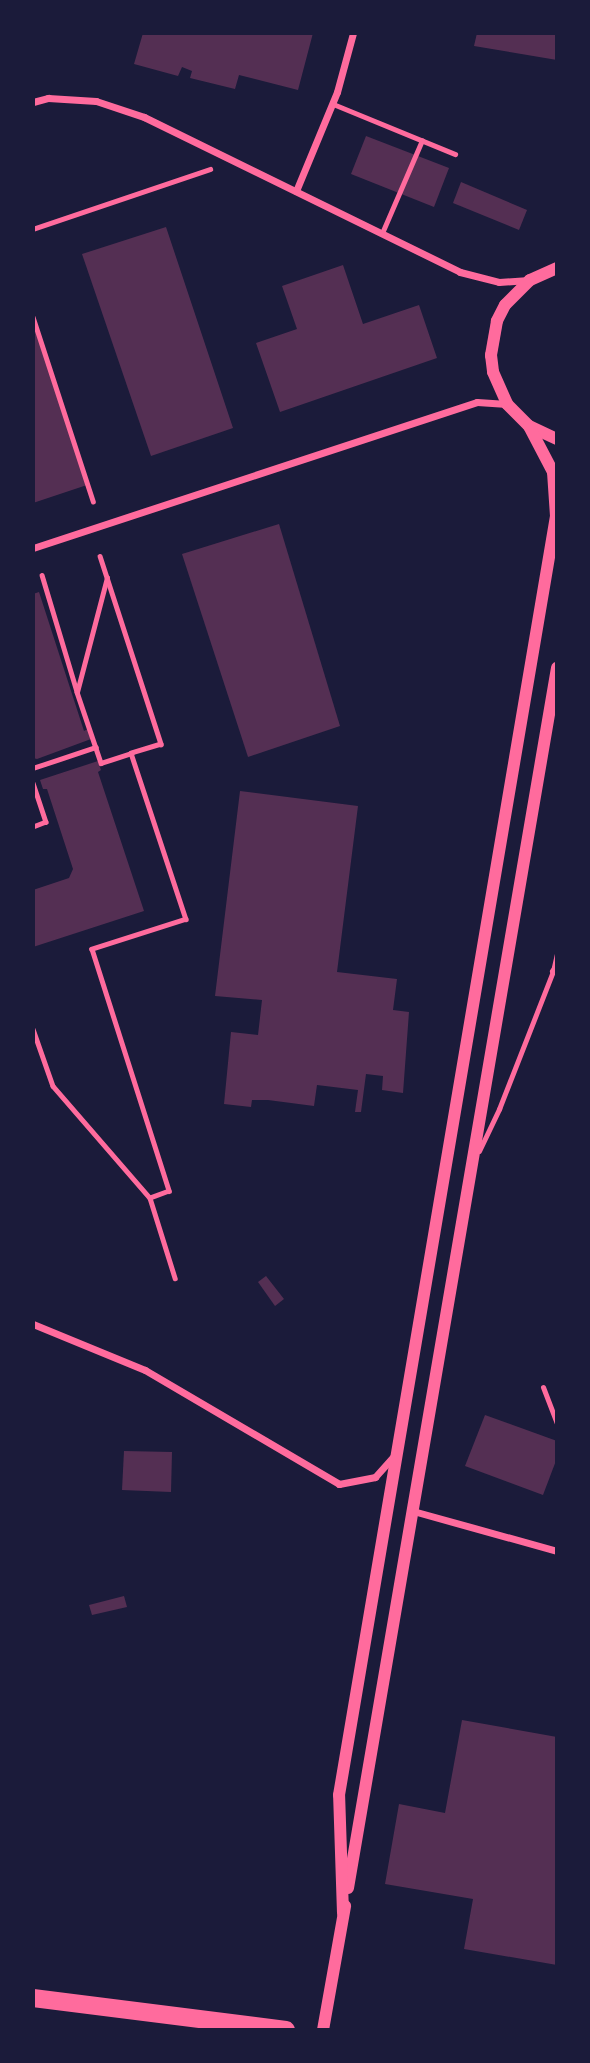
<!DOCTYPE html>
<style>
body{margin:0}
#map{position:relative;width:590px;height:2063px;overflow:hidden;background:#1b1b3a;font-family:"Open Sans",sans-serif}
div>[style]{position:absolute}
.building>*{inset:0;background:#542f53}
.path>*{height:4.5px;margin:-2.25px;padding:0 2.25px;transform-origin:2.25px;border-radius:2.25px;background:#ff6b9d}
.service>*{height:5px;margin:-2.5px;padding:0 2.5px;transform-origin:2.5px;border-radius:2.5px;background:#ff6b9d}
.minor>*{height:7px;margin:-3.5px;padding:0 3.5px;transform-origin:3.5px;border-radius:3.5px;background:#ff6b9d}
.tertiary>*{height:12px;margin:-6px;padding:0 6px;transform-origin:6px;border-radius:6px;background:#ff6b9d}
.motorway>*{height:18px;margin:-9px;padding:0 9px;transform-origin:9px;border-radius:9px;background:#ff6b9d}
span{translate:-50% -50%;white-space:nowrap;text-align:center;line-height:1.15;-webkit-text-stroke:7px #1b1b3a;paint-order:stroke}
.frame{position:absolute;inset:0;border:35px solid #1b1b3a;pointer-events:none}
</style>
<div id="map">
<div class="building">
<i style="clip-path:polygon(143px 33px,313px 33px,298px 90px,239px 75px,235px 89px,190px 78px,192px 71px,182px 67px,178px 76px,134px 64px)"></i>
<i style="clip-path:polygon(477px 33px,557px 33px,557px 60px,474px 46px)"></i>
<i style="clip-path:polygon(366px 136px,449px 168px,434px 207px,351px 174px)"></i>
<i style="clip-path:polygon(461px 182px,527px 210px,519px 230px,453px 203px)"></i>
<i style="clip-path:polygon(166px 227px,233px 428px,151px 456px,82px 254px)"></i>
<i style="clip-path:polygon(343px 265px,363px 324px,419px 305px,437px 358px,280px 412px,256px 343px,297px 329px,282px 286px)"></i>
<i style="clip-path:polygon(33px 319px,87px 485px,33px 503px)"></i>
<i style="clip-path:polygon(279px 524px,340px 726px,248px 757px,182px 554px)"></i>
<i style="clip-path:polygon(39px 592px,84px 731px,88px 729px,91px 739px,37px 759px,33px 758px,33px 594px)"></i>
<i style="clip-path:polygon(98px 761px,101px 770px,98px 772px,144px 911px,33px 947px,33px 890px,69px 878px,73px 869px,47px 789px,43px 789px,40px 780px)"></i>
<i style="clip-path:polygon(240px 791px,358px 806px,337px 972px,397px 979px,393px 1010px,409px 1012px,403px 1093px,382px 1090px,383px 1076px,366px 1074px,361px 1112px,355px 1112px,358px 1090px,317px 1085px,314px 1106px,268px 1100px,252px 1100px,251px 1107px,224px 1104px,231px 1032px,258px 1035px,262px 1000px,215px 996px)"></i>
<i style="clip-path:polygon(266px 1276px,284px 1299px,275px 1306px,258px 1282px)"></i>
<i style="clip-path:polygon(485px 1415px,557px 1441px,557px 1458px,543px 1495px,465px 1466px)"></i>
<i style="clip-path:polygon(124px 1451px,172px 1452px,171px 1492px,122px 1490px)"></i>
<i style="clip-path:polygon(124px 1596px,127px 1607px,92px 1615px,89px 1605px)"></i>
<i style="clip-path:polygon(462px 1720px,557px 1737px,557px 1965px,464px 1949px,473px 1899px,385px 1884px,399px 1804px,445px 1813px)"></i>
</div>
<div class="path">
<i style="left:33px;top:229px;width:187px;rotate:-18.7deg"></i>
<i style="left:33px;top:317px;width:194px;rotate:71.9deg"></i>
<i style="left:100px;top:556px;width:198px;rotate:72deg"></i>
<i style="left:161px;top:744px;width:31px;rotate:163deg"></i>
<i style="left:131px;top:753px;width:175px;rotate:71.7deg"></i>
<i style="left:186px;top:919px;width:99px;rotate:162.3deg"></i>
<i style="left:92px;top:949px;width:254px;rotate:72.3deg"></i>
<i style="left:169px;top:1191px;width:20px;rotate:160deg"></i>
<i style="left:150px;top:1198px;width:84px;rotate:72.6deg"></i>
<i style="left:42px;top:575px;width:122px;rotate:73.3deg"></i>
<i style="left:77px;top:692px;width:118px;rotate:-75.3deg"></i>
<i style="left:77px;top:692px;width:75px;rotate:71.3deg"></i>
<i style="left:101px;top:763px;width:32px;rotate:-18deg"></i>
<i style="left:33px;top:768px;width:66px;rotate:-18.4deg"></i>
<i style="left:33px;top:783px;width:41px;rotate:71.6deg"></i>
<i style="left:46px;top:822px;width:14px;rotate:159deg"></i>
<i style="left:33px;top:1029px;width:60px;rotate:70.7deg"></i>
<i style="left:53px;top:1086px;width:148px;rotate:49.1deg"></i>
</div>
<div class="service">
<i style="left:333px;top:104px;width:132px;rotate:22.3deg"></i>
<i style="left:382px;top:233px;width:101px;rotate:-66.7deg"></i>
<i style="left:479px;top:1151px;width:47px;rotate:-64.5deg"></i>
<i style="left:499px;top:1109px;width:148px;rotate:-68.6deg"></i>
<i style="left:553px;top:971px;width:17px;rotate:-77deg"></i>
<i style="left:543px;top:1387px;width:40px;rotate:69deg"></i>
</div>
<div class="minor">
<i style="left:33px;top:102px;width:16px;rotate:-15deg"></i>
<i style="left:48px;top:98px;width:48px;rotate:3.6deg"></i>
<i style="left:96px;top:101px;width:51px;rotate:18.4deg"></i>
<i style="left:144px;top:117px;width:352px;rotate:26.1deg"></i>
<i style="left:460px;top:272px;width:40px;rotate:14.4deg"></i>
<i style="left:499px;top:282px;width:30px;rotate:-4deg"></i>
<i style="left:296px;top:191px;width:107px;rotate:-67.5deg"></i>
<i style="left:337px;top:92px;width:61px;rotate:-74.8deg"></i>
<i style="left:33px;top:548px;width:467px;rotate:-18.2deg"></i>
<i style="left:477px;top:402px;width:30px;rotate:4deg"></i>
<i style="left:553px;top:971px;width:6px;rotate:-51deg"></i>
<i style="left:33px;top:1324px;width:121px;rotate:22.3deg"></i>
<i style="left:145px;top:1370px;width:225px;rotate:30.4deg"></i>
<i style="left:339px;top:1484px;width:37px;rotate:-11deg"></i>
<i style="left:375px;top:1477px;width:28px;rotate:-48deg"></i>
<i style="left:413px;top:1511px;width:149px;rotate:15.5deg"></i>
</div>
<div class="tertiary">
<i style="left:557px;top:268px;width:30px;rotate:156deg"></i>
<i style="left:530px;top:280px;width:35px;rotate:135deg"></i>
<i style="left:505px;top:305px;width:18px;rotate:117deg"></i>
<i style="left:497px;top:321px;width:35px;rotate:100deg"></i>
<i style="left:491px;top:355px;width:17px;rotate:83deg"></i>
<i style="left:493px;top:372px;width:35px;rotate:66deg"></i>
<i style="left:507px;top:404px;width:31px;rotate:45deg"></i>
<i style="left:529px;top:426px;width:31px;rotate:25deg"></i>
<i style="left:348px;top:1888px;width:1238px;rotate:-80.28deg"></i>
<i style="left:343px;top:1913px;width:118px;rotate:-91.9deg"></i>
<i style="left:339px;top:1795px;width:1297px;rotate:-80.37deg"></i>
<i style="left:556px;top:516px;width:44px;rotate:-93.9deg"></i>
<i style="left:553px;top:472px;width:52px;rotate:-117.6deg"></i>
<i style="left:323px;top:2030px;width:126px;rotate:-79.9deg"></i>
</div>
<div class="motorway">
<i style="left:33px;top:1998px;width:255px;rotate:7.2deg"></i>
</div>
<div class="frame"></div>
</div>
